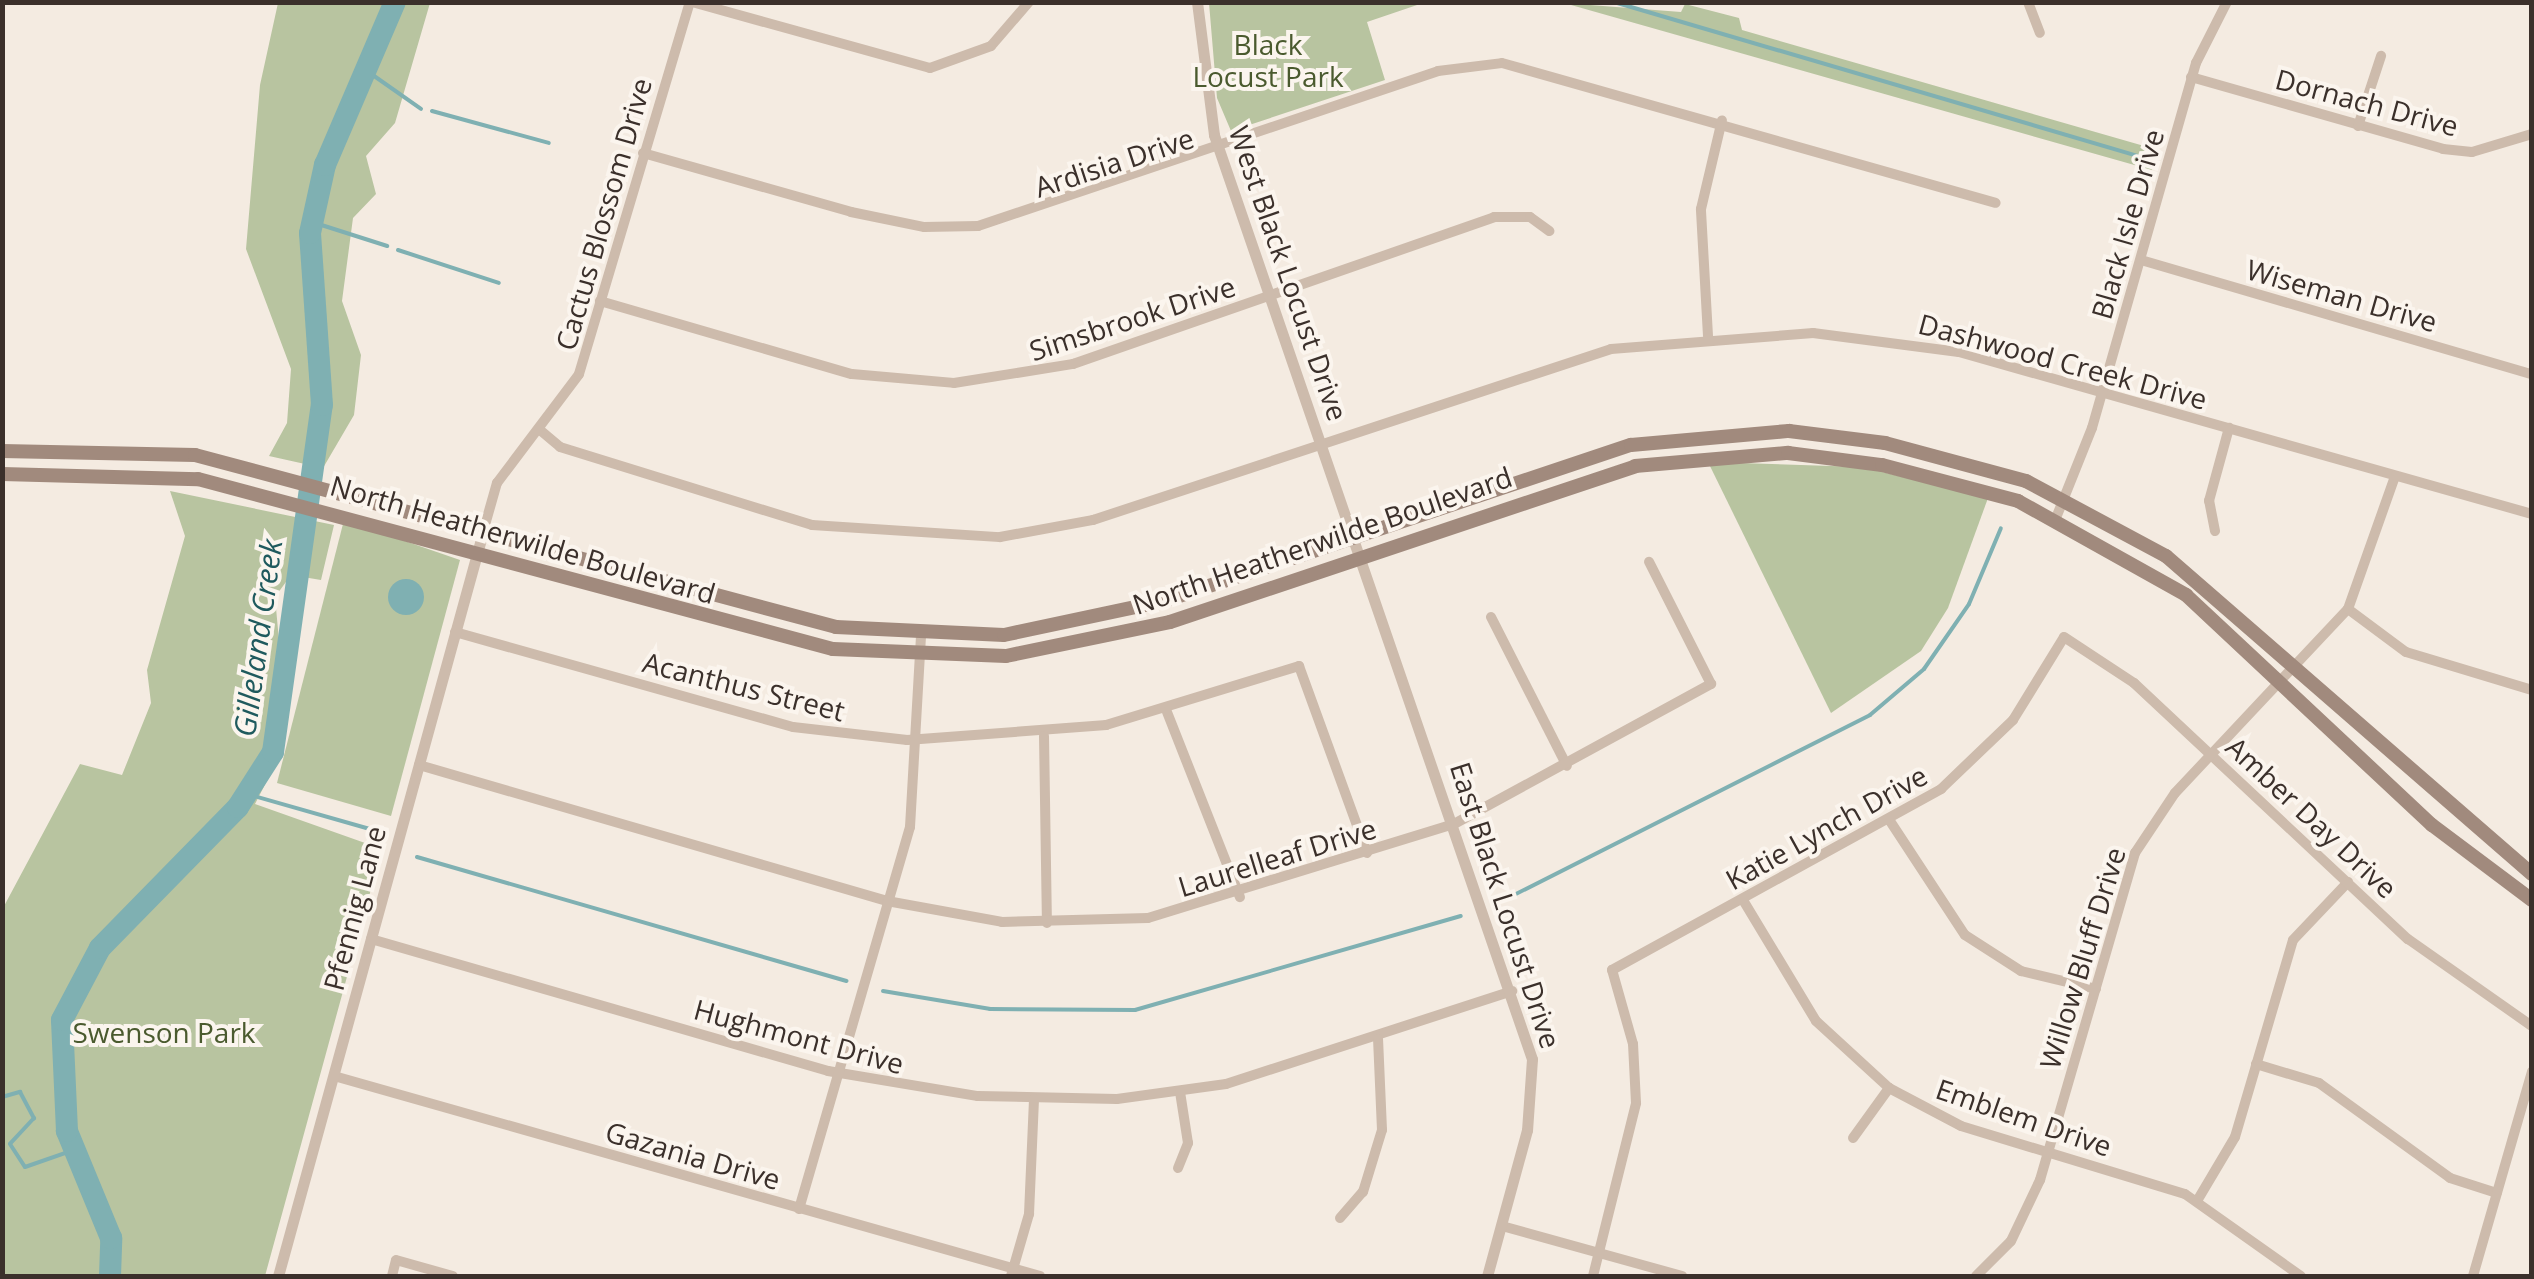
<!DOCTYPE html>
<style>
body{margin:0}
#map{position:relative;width:2534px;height:1279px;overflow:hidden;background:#f4ebe1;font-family:"Open Sans",sans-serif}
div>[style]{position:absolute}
.green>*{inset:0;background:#b8c4a0}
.water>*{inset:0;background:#7fb0b2}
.round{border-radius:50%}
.stream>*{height:4px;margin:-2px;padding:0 2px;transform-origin:2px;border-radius:2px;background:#7fb0b2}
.river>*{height:22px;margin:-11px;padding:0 11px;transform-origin:11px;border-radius:11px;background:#7fb0b2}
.minor>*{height:10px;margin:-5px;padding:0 5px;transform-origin:5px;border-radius:5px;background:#cdbbac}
.tertiary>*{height:11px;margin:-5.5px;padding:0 5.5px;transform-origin:5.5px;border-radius:5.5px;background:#cdbbac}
.secondary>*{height:14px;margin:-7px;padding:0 7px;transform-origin:7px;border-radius:7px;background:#a18a7d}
span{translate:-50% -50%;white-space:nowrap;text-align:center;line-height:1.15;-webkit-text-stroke:8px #fbf5ee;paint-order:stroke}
.park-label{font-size:28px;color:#4a5a2e}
.street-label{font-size:28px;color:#3b302b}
.water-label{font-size:30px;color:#1f5a5e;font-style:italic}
.frame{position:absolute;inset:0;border:5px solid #3b302b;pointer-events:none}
</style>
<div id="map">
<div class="green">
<i style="clip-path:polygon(278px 3px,430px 3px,395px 123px,366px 156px,376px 194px,353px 218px,342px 301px,361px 355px,354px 415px,323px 468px,269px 456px,287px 423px,291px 369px,246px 249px,260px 85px)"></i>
<i style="clip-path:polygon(1209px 3px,1209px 2px,1423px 3px,1367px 22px,1385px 80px,1231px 131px,1217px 98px)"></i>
<i style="clip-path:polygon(1564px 3px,1681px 12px,1685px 4px,1739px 18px,1742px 30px,2158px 150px,2152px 170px)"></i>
<i style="clip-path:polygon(1708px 462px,1862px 467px,1988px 498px,1948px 608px,1921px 651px,1831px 713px)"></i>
<i style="clip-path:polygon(170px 491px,334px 525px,321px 580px,291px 575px,275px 597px,285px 706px,273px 769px,255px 804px,382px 849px,265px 1276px,3px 1276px,3px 908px,80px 764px,122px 775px,151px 703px,147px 670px,185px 536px)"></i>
<i style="clip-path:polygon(344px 520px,460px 560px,391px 816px,277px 783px)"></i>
</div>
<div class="water">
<i class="round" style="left:388px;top:579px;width:36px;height:36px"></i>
</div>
<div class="stream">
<i style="left:1614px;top:2px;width:557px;rotate:16.38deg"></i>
<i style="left:367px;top:71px;width:66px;rotate:35.1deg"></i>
<i style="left:432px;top:111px;width:121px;rotate:15.3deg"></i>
<i style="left:312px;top:222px;width:79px;rotate:17.7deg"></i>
<i style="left:398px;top:250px;width:106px;rotate:18.1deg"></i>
<i style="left:247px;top:794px;width:135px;rotate:15.9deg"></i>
<i style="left:417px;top:857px;width:447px;rotate:16.1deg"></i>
<i style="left:1502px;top:901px;width:412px;rotate:-26.8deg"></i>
<i style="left:1870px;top:715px;width:71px;rotate:-40.4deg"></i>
<i style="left:1924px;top:669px;width:79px;rotate:-55.3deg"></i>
<i style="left:1969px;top:604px;width:82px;rotate:-67.2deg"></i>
<i style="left:883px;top:991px;width:109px;rotate:9.5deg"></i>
<i style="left:990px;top:1009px;width:145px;rotate:0.4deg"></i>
<i style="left:1135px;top:1010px;width:339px;rotate:-16.1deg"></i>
<i style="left:2px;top:1097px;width:19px;rotate:-16deg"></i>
<i style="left:20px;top:1092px;width:30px;rotate:62deg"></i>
<i style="left:34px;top:1118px;width:35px;rotate:133deg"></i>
<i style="left:10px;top:1144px;width:27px;rotate:57deg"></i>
<i style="left:25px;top:1167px;width:52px;rotate:-19.1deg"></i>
</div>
<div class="river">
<i style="left:110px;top:1276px;width:38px;rotate:-88deg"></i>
<i style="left:111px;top:1238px;width:116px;rotate:-112.4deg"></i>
<i style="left:67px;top:1131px;width:111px;rotate:-92.6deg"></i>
<i style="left:62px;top:1020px;width:81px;rotate:-62.2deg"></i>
<i style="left:100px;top:948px;width:197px;rotate:-45.6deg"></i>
<i style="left:238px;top:807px;width:65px;rotate:-57.5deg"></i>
<i style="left:273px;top:752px;width:350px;rotate:-82deg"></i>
<i style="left:322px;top:405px;width:172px;rotate:-94deg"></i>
<i style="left:310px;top:233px;width:70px;rotate:-77.6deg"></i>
<i style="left:325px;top:165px;width:177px;rotate:-66.8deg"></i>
</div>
<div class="minor">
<i style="left:692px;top:2px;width:247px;rotate:15.5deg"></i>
<i style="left:930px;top:68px;width:65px;rotate:-19.8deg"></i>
<i style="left:991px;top:46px;width:58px;rotate:-49.2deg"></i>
<i style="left:2028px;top:2px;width:33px;rotate:69deg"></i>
<i style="left:2191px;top:77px;width:262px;rotate:15.9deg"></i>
<i style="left:2443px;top:149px;width:29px;rotate:6deg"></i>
<i style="left:2472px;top:152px;width:63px;rotate:-16.7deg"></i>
<i style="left:2358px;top:126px;width:74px;rotate:-71.8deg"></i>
<i style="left:643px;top:153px;width:216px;rotate:15.8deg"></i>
<i style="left:851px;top:212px;width:75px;rotate:11.6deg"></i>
<i style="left:924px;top:227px;width:54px;rotate:-1.1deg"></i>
<i style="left:978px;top:226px;width:485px;rotate:-18.6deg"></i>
<i style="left:1438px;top:71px;width:64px;rotate:-7.1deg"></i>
<i style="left:1502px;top:63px;width:513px;rotate:15.82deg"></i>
<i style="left:2141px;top:260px;width:407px;rotate:16.3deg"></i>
<i style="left:600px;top:301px;width:262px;rotate:16.2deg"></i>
<i style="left:852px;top:374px;width:102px;rotate:5deg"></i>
<i style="left:954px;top:383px;width:121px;rotate:-9.1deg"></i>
<i style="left:1073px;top:364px;width:446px;rotate:-19.2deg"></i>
<i style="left:1494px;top:217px;width:36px"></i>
<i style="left:1530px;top:217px;width:24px;rotate:36deg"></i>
<i style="left:1708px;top:336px;width:127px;rotate:-93.2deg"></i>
<i style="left:1701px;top:209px;width:91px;rotate:-76.7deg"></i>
<i style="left:540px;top:430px;width:26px;rotate:40deg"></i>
<i style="left:560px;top:447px;width:264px;rotate:17.2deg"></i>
<i style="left:812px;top:525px;width:188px;rotate:3.7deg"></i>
<i style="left:1000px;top:537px;width:95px;rotate:-10.4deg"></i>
<i style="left:1093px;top:520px;width:545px;rotate:-18.27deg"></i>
<i style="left:1611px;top:349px;width:203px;rotate:-4.5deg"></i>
<i style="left:1813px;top:333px;width:147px;rotate:7.4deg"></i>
<i style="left:1959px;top:352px;width:595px;rotate:15.79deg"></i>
<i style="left:2056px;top:518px;width:97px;rotate:-68.2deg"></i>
<i style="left:2092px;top:428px;width:380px;rotate:-74.1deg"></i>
<i style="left:2196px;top:63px;width:68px;rotate:-63.1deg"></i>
<i style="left:2215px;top:531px;width:31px;rotate:-101deg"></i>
<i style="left:2209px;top:501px;width:76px;rotate:-74.7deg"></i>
<i style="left:483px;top:532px;width:51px;rotate:-74.1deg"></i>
<i style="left:497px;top:483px;width:136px;rotate:-53deg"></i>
<i style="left:579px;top:374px;width:388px;rotate:-73.4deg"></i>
<i style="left:2348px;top:609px;width:72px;rotate:36.6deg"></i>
<i style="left:2406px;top:652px;width:132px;rotate:16.8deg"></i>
<i style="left:1491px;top:617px;width:167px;rotate:63deg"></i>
<i style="left:455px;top:632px;width:351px;rotate:15.7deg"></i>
<i style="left:793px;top:727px;width:115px;rotate:6.5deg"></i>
<i style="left:907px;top:740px;width:200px;rotate:-4.3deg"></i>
<i style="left:1106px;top:725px;width:202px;rotate:-17deg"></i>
<i style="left:1299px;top:666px;width:199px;rotate:70deg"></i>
<i style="left:1167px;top:712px;width:199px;rotate:68.5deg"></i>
<i style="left:1044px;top:736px;width:187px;rotate:89.1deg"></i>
<i style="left:419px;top:765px;width:487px;rotate:16.2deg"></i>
<i style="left:887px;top:901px;width:117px;rotate:10.3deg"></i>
<i style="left:1002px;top:922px;width:146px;rotate:-1.6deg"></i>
<i style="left:1148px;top:918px;width:320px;rotate:-17.1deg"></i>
<i style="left:1454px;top:824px;width:293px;rotate:-28.6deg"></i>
<i style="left:1711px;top:684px;width:137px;rotate:-116.9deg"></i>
<i style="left:1890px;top:821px;width:136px;rotate:56.7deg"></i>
<i style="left:1965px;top:935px;width:67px;rotate:32.7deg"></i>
<i style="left:2021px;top:971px;width:77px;rotate:13.5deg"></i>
<i style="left:1743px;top:900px;width:141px;rotate:58.9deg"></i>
<i style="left:1816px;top:1021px;width:99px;rotate:42.5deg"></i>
<i style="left:1889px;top:1088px;width:81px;rotate:27.8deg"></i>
<i style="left:1961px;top:1126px;width:234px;rotate:16.9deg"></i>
<i style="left:2185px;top:1194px;width:142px;rotate:35.3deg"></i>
<i style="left:371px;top:939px;width:476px;rotate:16.1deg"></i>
<i style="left:828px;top:1071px;width:152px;rotate:9.5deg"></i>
<i style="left:978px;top:1096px;width:139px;rotate:1.2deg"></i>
<i style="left:1117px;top:1099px;width:110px;rotate:-7.8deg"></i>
<i style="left:1226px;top:1084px;width:301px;rotate:-18deg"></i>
<i style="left:2256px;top:1064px;width:66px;rotate:16.8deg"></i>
<i style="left:2319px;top:1083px;width:162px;rotate:35.9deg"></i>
<i style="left:2450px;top:1178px;width:49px;rotate:17.7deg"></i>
<i style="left:334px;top:1076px;width:734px;rotate:15.82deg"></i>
<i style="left:1853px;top:1138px;width:62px;rotate:-54.2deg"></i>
<i style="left:1178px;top:1168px;width:27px;rotate:-68deg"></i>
<i style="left:1188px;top:1143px;width:52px;rotate:-98.9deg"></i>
<i style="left:2197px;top:1201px;width:74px;rotate:-59.3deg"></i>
<i style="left:2235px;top:1137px;width:205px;rotate:-73.6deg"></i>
<i style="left:2293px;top:940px;width:80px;rotate:-46.5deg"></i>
<i style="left:799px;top:1209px;width:398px;rotate:-73.8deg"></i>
<i style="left:910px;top:827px;width:193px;rotate:-86.7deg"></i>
<i style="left:1340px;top:1218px;width:35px;rotate:-49deg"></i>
<i style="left:1363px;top:1192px;width:65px;rotate:-73deg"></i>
<i style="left:1382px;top:1130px;width:91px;rotate:-92.5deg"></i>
<i style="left:1502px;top:1226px;width:187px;rotate:15.5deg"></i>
<i style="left:392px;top:1276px;width:16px;rotate:-76deg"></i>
<i style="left:396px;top:1260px;width:59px;rotate:15.7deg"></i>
<i style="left:1011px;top:1276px;width:65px;rotate:-73.8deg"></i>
<i style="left:1029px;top:1214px;width:115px;rotate:-87.5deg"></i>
<i style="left:1593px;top:1276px;width:178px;rotate:-76deg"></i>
<i style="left:1636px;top:1103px;width:59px;rotate:-92.9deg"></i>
<i style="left:1633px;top:1044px;width:77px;rotate:-105.8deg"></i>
<i style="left:1612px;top:970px;width:376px;rotate:-28.8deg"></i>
<i style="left:1941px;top:789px;width:100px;rotate:-43.8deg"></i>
<i style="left:2013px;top:720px;width:97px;rotate:-58.4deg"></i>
<i style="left:2064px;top:637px;width:84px;rotate:33.3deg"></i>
<i style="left:2134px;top:683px;width:375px;rotate:43.1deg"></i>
<i style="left:2408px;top:939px;width:151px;rotate:35.1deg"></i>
<i style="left:1976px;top:1276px;width:49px;rotate:-45deg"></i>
<i style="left:2011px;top:1241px;width:68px;rotate:-64.6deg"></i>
<i style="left:2040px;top:1180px;width:341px;rotate:-73.8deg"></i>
<i style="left:2135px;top:853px;width:72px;rotate:-56.3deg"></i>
<i style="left:2175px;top:793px;width:253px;rotate:-46.8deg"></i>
<i style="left:2348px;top:609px;width:141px;rotate:-70.5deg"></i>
<i style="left:2473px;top:1276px;width:213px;rotate:-73.9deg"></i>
</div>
<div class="tertiary">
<i style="left:1197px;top:2px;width:134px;rotate:82.7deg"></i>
<i style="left:1214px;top:135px;width:977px;rotate:71.01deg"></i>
<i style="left:1532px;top:1059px;width:71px;rotate:94deg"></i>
<i style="left:1527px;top:1130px;width:151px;rotate:105.3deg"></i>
<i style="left:278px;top:1276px;width:772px;rotate:-74.6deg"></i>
</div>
<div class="secondary">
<i style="left:2px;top:451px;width:193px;rotate:1.2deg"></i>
<i style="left:195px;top:455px;width:664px;rotate:15.02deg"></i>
<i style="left:836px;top:627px;width:168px;rotate:2.7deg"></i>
<i style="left:1004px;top:635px;width:164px;rotate:-12deg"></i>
<i style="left:1164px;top:601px;width:492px;rotate:-18.5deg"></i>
<i style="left:1631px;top:445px;width:159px;rotate:-5.1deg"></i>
<i style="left:1789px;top:431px;width:97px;rotate:7.1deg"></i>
<i style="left:1885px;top:443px;width:146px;rotate:15.1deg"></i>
<i style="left:2026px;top:481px;width:159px;rotate:28.2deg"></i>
<i style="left:2166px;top:556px;width:485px;rotate:41deg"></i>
<i style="left:2px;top:474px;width:196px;rotate:1.5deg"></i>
<i style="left:198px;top:479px;width:657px;rotate:14.99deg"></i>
<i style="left:833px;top:649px;width:173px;rotate:2.3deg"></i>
<i style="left:1006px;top:656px;width:167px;rotate:-11.7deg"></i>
<i style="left:1170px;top:622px;width:490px;rotate:-18.5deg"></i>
<i style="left:1635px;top:466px;width:154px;rotate:-4.9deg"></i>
<i style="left:1788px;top:453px;width:95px;rotate:7.3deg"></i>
<i style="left:1882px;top:465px;width:141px;rotate:14.8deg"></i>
<i style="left:2018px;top:501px;width:193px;rotate:29.2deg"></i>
<i style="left:2186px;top:595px;width:337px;rotate:43.1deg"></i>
<i style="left:2432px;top:825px;width:125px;rotate:36.9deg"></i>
</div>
<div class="park-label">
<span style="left:1268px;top:60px">Black<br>Locust Park</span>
<span style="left:164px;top:1032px">Swenson Park</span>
</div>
<div class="street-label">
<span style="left:2367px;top:102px;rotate:15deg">Dornach Drive</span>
<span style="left:1114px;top:162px;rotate:-18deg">Ardisia Drive</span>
<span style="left:603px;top:214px;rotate:-74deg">Cactus Blossom Drive</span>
<span style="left:2127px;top:224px;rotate:-74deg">Black Isle Drive</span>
<span style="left:1289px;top:273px;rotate:71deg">West Black Locust Drive</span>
<span style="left:2342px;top:295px;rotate:16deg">Wiseman Drive</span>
<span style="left:1132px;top:318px;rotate:-18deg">Simsbrook Drive</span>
<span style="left:2063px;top:361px;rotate:15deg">Dashwood Creek Drive</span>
<span style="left:523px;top:539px;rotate:16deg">North Heatherwilde Boulevard</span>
<span style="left:1322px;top:540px;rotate:-19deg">North Heatherwilde Boulevard</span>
<span style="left:744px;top:686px;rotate:14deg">Acanthus Street</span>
<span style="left:2312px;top:817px;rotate:43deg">Amber Day Drive</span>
<span style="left:1826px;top:827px;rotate:-29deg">Katie Lynch Drive</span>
<span style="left:1277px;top:857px;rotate:-17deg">Laurelleaf Drive</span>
<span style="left:1506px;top:905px;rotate:72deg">East Black Locust Drive</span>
<span style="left:354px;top:908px;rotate:-75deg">Pfennig Lane</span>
<span style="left:2082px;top:958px;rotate:-73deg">Willow Bluff Drive</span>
<span style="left:799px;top:1036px;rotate:15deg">Hughmont Drive</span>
<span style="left:2024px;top:1117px;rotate:19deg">Emblem Drive</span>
<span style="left:693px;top:1155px;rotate:16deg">Gazania Drive</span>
</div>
<div class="water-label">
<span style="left:258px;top:638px;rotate:-82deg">Gilleland Creek</span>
</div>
<div class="frame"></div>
</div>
